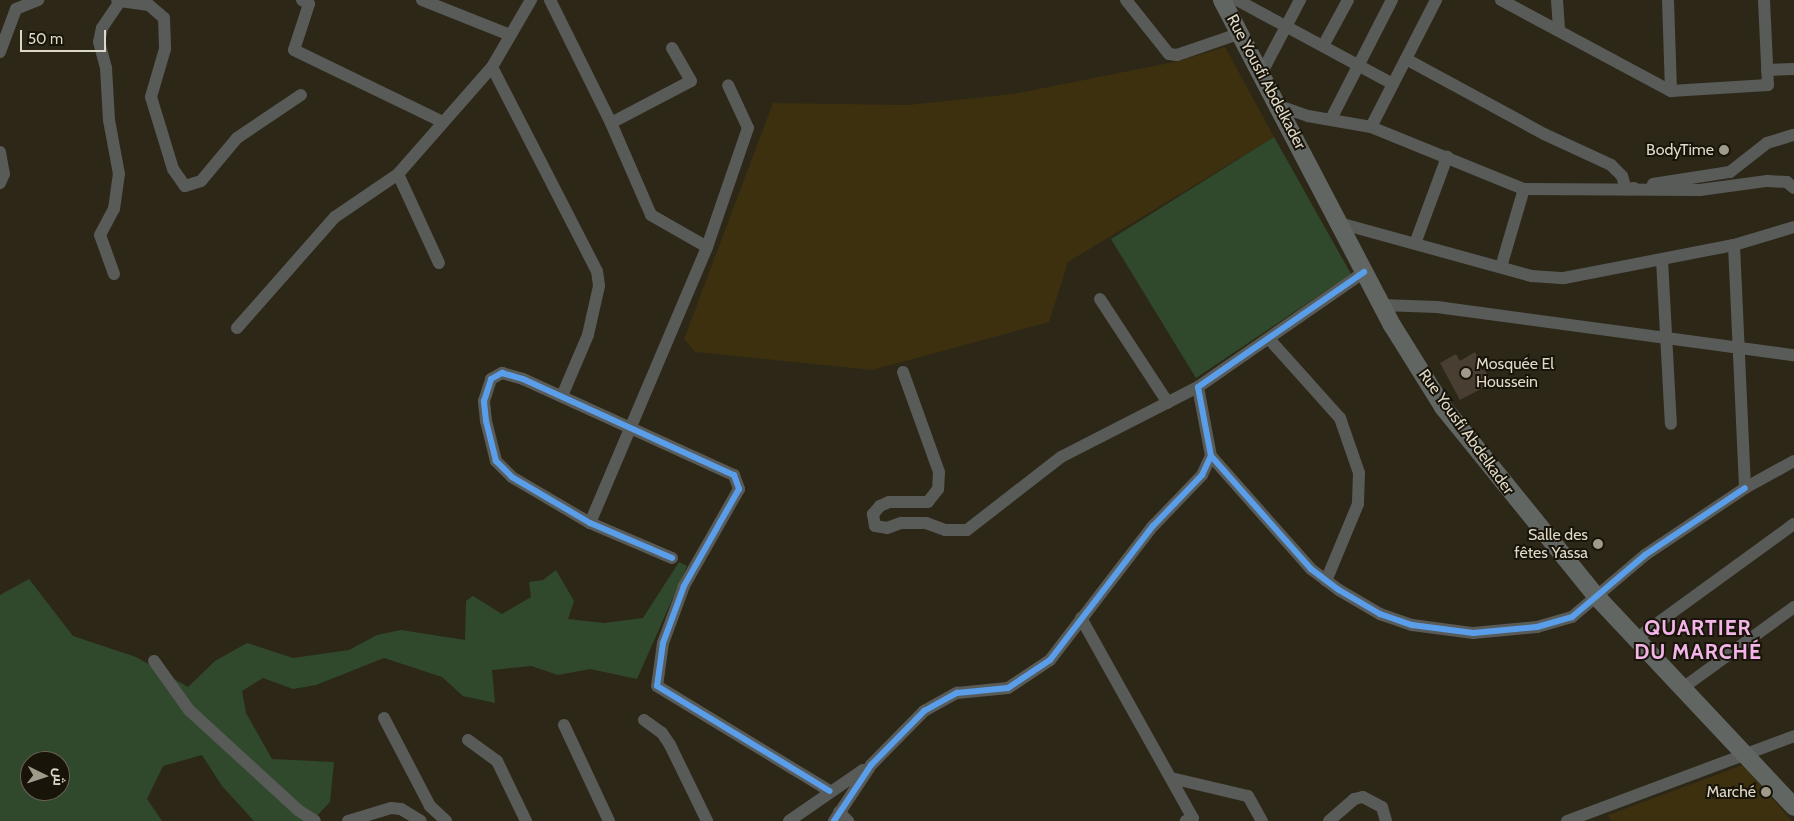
<!DOCTYPE html>
<meta charset="utf-8">
<style>
body{margin:0}
#map{position:relative;width:1794px;height:821px;overflow:hidden;background:#2d2718;font-family:Cabin,Cairo,sans-serif}
div>[style]{position:absolute}
.built>*{inset:0;background:#3c300e}
.green>*{inset:0;background:#30492c}
.building>*{inset:0;background:#483e32}
.street>*{height:12px;margin:-6px;padding:0 6px;transform-origin:6px;border-radius:6px;background:#585b58}
.secondary>*{height:18px;margin:-9px;padding:0 9px;transform-origin:9px;border-radius:9px;background:#616663}
.cycleway>*{height:6px;margin:-3px;padding:0 3px;transform-origin:3px;border-radius:3px;background:#5a9eea}
.dots>*{width:14px;height:14px;translate:-50% -50%;box-sizing:border-box;border:2px solid #191409;border-radius:50%}
span{translate:-50% -50%;white-space:nowrap;text-align:center;line-height:1.15;-webkit-text-stroke:4px #191409;paint-order:stroke}
.street-label{font-size:16px;color:#ded8c8}
.poi-label{font-size:16px;color:#ded8c8}
.right{translate:-100% -50%;text-align:right}
.left{translate:0 -50%;text-align:left}
.district-label{font-size:21px;color:#f3b4e8;font-weight:700;letter-spacing:1px}
.north{position:absolute;left:20px;top:751px;width:50px;height:50px;box-sizing:border-box;background:#191409;border:1px solid #686255;border-radius:50%;rotate:94deg;font-size:14px;font-weight:700;line-height:20px;text-align:center;color:#ded8c8}
.north::after{content:'';display:block;margin:auto;width:18px;height:22px;background:#a09a8a;clip-path:polygon(50% 0,100% 100%,50% 72%,0 100%)}
.scale{position:absolute;left:20px;top:30px;width:86px;height:22px;box-sizing:border-box;border:2px solid #ded8c8;border-top:0;padding-left:6px;font-size:15px;line-height:18px;white-space:nowrap;color:#ded8c8;-webkit-text-stroke:4px #191409;paint-order:stroke}
</style>
<div id="map">
<div class="built">
<i style="clip-path:polygon(1225px 47px,1274px 137px,1068px 262px,1049px 322px,872px 370px,695px 352px,684px 339px,773px 103px,908px 105px,1013px 94px,1179px 61px)"></i>
<i style="clip-path:polygon(1743px 765px,1792px 821px,1611px 821px,1608px 815px)"></i>
</div>
<div class="green">
<i style="clip-path:polygon(1274px 137px,1351px 274px,1196px 378px,1111px 239px)"></i>
<i style="clip-path:polygon(evenodd,679px 562px,687px 566px,637px 679px,590px 669px,558px 675px,531px 666px,492px 670px,495px 703px,463px 696px,442px 677px,384px 658px,316px 685px,293px 689px,263px 678px,242px 691px,246px 713px,272px 759px,334px 762px,330px 802px,312px 821px,254px 821px,222px 786px,202px 755px,163px 766px,147px 799px,162px 821px,0 821px,0 595px,29px 579px,73px 636px,136px 657px,188px 687px,215px 661px,247px 643px,293px 658px,349px 650px,377px 635px,401px 630px,465px 640px,466px 601px,473px 596px,502px 614px,531px 597px,529px 582px,543px 580px,556px 570px,574px 601px,568px 619px,604px 623px,643px 618px,679px 562px,30px 761px,60px 761px,60px 791px,30px 791px,30px 761px)"></i>
</div>
<div class="building">
<i style="clip-path:polygon(1475px 352px,1492px 383px,1460px 400px,1440px 363px,1456px 354px,1460px 361px)"></i>
</div>
<div class="street">
<i style="left:302px;top:0;width:8px;rotate:30deg"></i>
<i style="left:309px;top:4px;width:48px;rotate:108.1deg"></i>
<i style="left:294px;top:50px;width:165px;rotate:25.8deg"></i>
<i style="left:422px;top:0;width:95px;rotate:21.7deg"></i>
<i style="left:550px;top:0;width:137px;rotate:63.6deg"></i>
<i style="left:611px;top:123px;width:100px;rotate:66.5deg"></i>
<i style="left:651px;top:215px;width:64px;rotate:29.7deg"></i>
<i style="left:1126px;top:0;width:69px;rotate:51.5deg"></i>
<i style="left:1169px;top:54px;width:8px;rotate:7deg"></i>
<i style="left:1177px;top:55px;width:68px;rotate:-19deg"></i>
<i style="left:1237px;top:0;width:177px;rotate:28.3deg"></i>
<i style="left:1501px;top:0;width:193px;rotate:28.2deg"></i>
<i style="left:1671px;top:91px;width:97px;rotate:-3.5deg"></i>
<i style="left:1768px;top:85px;width:85px;rotate:-92.7deg"></i>
<i style="left:1557px;top:0;width:31px;rotate:86deg"></i>
<i style="left:1668px;top:0;width:91px;rotate:88.1deg"></i>
<i style="left:120px;top:1px;width:29px;rotate:8deg"></i>
<i style="left:149px;top:5px;width:20px;rotate:41deg"></i>
<i style="left:164px;top:18px;width:31px;rotate:88deg"></i>
<i style="left:165px;top:49px;width:50px;rotate:106.3deg"></i>
<i style="left:151px;top:97px;width:75px;rotate:73deg"></i>
<i style="left:173px;top:169px;width:21px;rotate:55deg"></i>
<i style="left:185px;top:186px;width:17px;rotate:-17deg"></i>
<i style="left:201px;top:181px;width:56px;rotate:-50.1deg"></i>
<i style="left:237px;top:138px;width:77px;rotate:-33.9deg"></i>
<i style="left:1323px;top:46px;width:52px;rotate:-61.5deg"></i>
<i style="left:0;top:52px;width:46px;rotate:-69.6deg"></i>
<i style="left:16px;top:9px;width:24px;rotate:-22deg"></i>
<i style="left:1406px;top:59px;width:157px;rotate:28.5deg"></i>
<i style="left:1544px;top:134px;width:74px;rotate:24.8deg"></i>
<i style="left:1611px;top:165px;width:16px;rotate:45deg"></i>
<i style="left:1622px;top:176px;width:14px;rotate:73deg"></i>
<i style="left:1626px;top:189px;width:8px;rotate:-7deg"></i>
<i style="left:492px;top:67px;width:229px;rotate:62.8deg"></i>
<i style="left:597px;top:271px;width:15px;rotate:82deg"></i>
<i style="left:599px;top:286px;width:50px;rotate:102.7deg"></i>
<i style="left:588px;top:335px;width:66px;rotate:113.1deg"></i>
<i style="left:1767px;top:70px;width:27px;rotate:-2deg"></i>
<i style="left:1261px;top:74px;width:84px;rotate:-62.2deg"></i>
<i style="left:1279px;top:106px;width:31px;rotate:19deg"></i>
<i style="left:1308px;top:116px;width:64px;rotate:9.9deg"></i>
<i style="left:1371px;top:127px;width:165px;rotate:22.1deg"></i>
<i style="left:1524px;top:189px;width:176px;rotate:0.3deg"></i>
<i style="left:1700px;top:190px;width:68px;rotate:-7.7deg"></i>
<i style="left:1767px;top:181px;width:20px;rotate:3deg"></i>
<i style="left:1787px;top:182px;width:9px;rotate:41deg"></i>
<i style="left:1331px;top:119px;width:134px;rotate:-62.9deg"></i>
<i style="left:611px;top:123px;width:90px;rotate:-27.7deg"></i>
<i style="left:691px;top:81px;width:38px;rotate:-120deg"></i>
<i style="left:1371px;top:127px;width:143px;rotate:-62.9deg"></i>
<i style="left:0;top:152px;width:22px;rotate:80deg"></i>
<i style="left:4px;top:174px;width:10px;rotate:114deg"></i>
<i style="left:398px;top:174px;width:98px;rotate:65.3deg"></i>
<i style="left:1653px;top:184px;width:78px;rotate:-8.9deg"></i>
<i style="left:1730px;top:172px;width:47px;rotate:-38.1deg"></i>
<i style="left:1767px;top:143px;width:28px;rotate:-17deg"></i>
<i style="left:1339px;top:223px;width:200px;rotate:15.4deg"></i>
<i style="left:1532px;top:276px;width:32px;rotate:4deg"></i>
<i style="left:1564px;top:278px;width:173px;rotate:-11deg"></i>
<i style="left:1734px;top:245px;width:63px;rotate:-16.7deg"></i>
<i style="left:1416px;top:241px;width:90px;rotate:-69.7deg"></i>
<i style="left:1734px;top:245px;width:243px;rotate:87.4deg"></i>
<i style="left:1745px;top:488px;width:56px;rotate:-28.9deg"></i>
<i style="left:1662px;top:260px;width:164px;rotate:86.9deg"></i>
<i style="left:1501px;top:267px;width:81px;rotate:-73.6deg"></i>
<i style="left:114px;top:274px;width:41px;rotate:-109.7deg"></i>
<i style="left:100px;top:235px;width:30px;rotate:-62deg"></i>
<i style="left:114px;top:209px;width:35px;rotate:-82deg"></i>
<i style="left:119px;top:174px;width:55px;rotate:-100.5deg"></i>
<i style="left:109px;top:120px;width:52px;rotate:-93.3deg"></i>
<i style="left:106px;top:68px;width:27px;rotate:-105deg"></i>
<i style="left:99px;top:42px;width:14px;rotate:-78deg"></i>
<i style="left:102px;top:28px;width:32px;rotate:-56deg"></i>
<i style="left:120px;top:1px;width:3px;rotate:-162deg"></i>
<i style="left:1100px;top:299px;width:124px;rotate:56.8deg"></i>
<i style="left:1381px;top:305px;width:56px;rotate:2deg"></i>
<i style="left:1437px;top:307px;width:360px;rotate:7.7deg"></i>
<i style="left:237px;top:328px;width:148px;rotate:-48.6deg"></i>
<i style="left:335px;top:217px;width:76px;rotate:-34.3deg"></i>
<i style="left:398px;top:174px;width:142px;rotate:-48.7deg"></i>
<i style="left:492px;top:67px;width:78px;rotate:-59.8deg"></i>
<i style="left:1270px;top:340px;width:105px;rotate:48.1deg"></i>
<i style="left:1340px;top:418px;width:58px;rotate:70.9deg"></i>
<i style="left:1359px;top:473px;width:31px;rotate:92deg"></i>
<i style="left:1358px;top:504px;width:83px;rotate:112.6deg"></i>
<i style="left:903px;top:372px;width:106px;rotate:70.2deg"></i>
<i style="left:939px;top:472px;width:17px;rotate:93deg"></i>
<i style="left:938px;top:489px;width:16px;rotate:128deg"></i>
<i style="left:928px;top:502px;width:39px;rotate:180deg"></i>
<i style="left:889px;top:502px;width:10px;rotate:156deg"></i>
<i style="left:880px;top:506px;width:11px;rotate:131deg"></i>
<i style="left:873px;top:514px;width:12px;rotate:81deg"></i>
<i style="left:875px;top:526px;width:12px;rotate:9deg"></i>
<i style="left:887px;top:528px;width:15px;rotate:-20deg"></i>
<i style="left:901px;top:523px;width:25px"></i>
<i style="left:926px;top:523px;width:20px;rotate:20deg"></i>
<i style="left:945px;top:530px;width:22px"></i>
<i style="left:967px;top:530px;width:119px;rotate:-37.8deg"></i>
<i style="left:1061px;top:457px;width:154px;rotate:-27.1deg"></i>
<i style="left:1211px;top:456px;width:151px;rotate:48.5deg"></i>
<i style="left:1311px;top:569px;width:35px;rotate:37deg"></i>
<i style="left:1339px;top:590px;width:48px;rotate:30.3deg"></i>
<i style="left:1380px;top:614px;width:34px;rotate:19deg"></i>
<i style="left:1412px;top:625px;width:62px;rotate:7.5deg"></i>
<i style="left:1473px;top:633px;width:64px;rotate:-5.4deg"></i>
<i style="left:1537px;top:627px;width:36px;rotate:-16deg"></i>
<i style="left:1572px;top:617px;width:96px;rotate:-40.3deg"></i>
<i style="left:1645px;top:555px;width:120px;rotate:-33.8deg"></i>
<i style="left:590px;top:523px;width:300px;rotate:-67deg"></i>
<i style="left:707px;top:247px;width:126px;rotate:-71deg"></i>
<i style="left:748px;top:128px;width:47px;rotate:-114.9deg"></i>
<i style="left:672px;top:558px;width:89px;rotate:-156.9deg"></i>
<i style="left:590px;top:523px;width:91px;rotate:-149.5deg"></i>
<i style="left:512px;top:477px;width:23px;rotate:-135deg"></i>
<i style="left:496px;top:461px;width:41px;rotate:-104deg"></i>
<i style="left:486px;top:421px;width:20px;rotate:-96deg"></i>
<i style="left:484px;top:401px;width:23px;rotate:-72deg"></i>
<i style="left:491px;top:379px;width:13px;rotate:-29deg"></i>
<i style="left:502px;top:373px;width:22px;rotate:16deg"></i>
<i style="left:523px;top:379px;width:232px;rotate:24.5deg"></i>
<i style="left:734px;top:475px;width:15px;rotate:70deg"></i>
<i style="left:739px;top:489px;width:112px;rotate:119.6deg"></i>
<i style="left:684px;top:586px;width:61px;rotate:110.2deg"></i>
<i style="left:663px;top:643px;width:43px;rotate:97.9deg"></i>
<i style="left:657px;top:686px;width:202px;rotate:31.3deg"></i>
<i style="left:1081px;top:618px;width:229px;rotate:60.8deg"></i>
<i style="left:1193px;top:818px;width:8px;rotate:157deg"></i>
<i style="left:1637px;top:638px;width:194px;rotate:-36deg"></i>
<i style="left:154px;top:661px;width:60px;rotate:54.5deg"></i>
<i style="left:189px;top:710px;width:148px;rotate:42.5deg"></i>
<i style="left:298px;top:810px;width:20px;rotate:33deg"></i>
<i style="left:1684px;top:687px;width:136px;rotate:-36deg"></i>
<i style="left:384px;top:718px;width:99px;rotate:62.4deg"></i>
<i style="left:430px;top:806px;width:22px;rotate:43deg"></i>
<i style="left:644px;top:720px;width:22px;rotate:36deg"></i>
<i style="left:662px;top:733px;width:14px;rotate:56deg"></i>
<i style="left:670px;top:745px;width:85px;rotate:64deg"></i>
<i style="left:564px;top:725px;width:106px;rotate:64.9deg"></i>
<i style="left:468px;top:740px;width:36px;rotate:36deg"></i>
<i style="left:497px;top:761px;width:67px;rotate:64.2deg"></i>
<i style="left:1171px;top:778px;width:79px;rotate:13.2deg"></i>
<i style="left:1248px;top:796px;width:29px;rotate:61deg"></i>
<i style="left:839px;top:812px;width:13px;rotate:45deg"></i>
<i style="left:348px;top:821px;width:45px;rotate:-16.8deg"></i>
<i style="left:391px;top:808px;width:10px;rotate:6deg"></i>
<i style="left:401px;top:809px;width:23px;rotate:31deg"></i>
<i style="left:789px;top:821px;width:90px;rotate:-34.6deg"></i>
<i style="left:834px;top:821px;width:67px;rotate:-56.5deg"></i>
<i style="left:871px;top:765px;width:76px;rotate:-45.5deg"></i>
<i style="left:924px;top:711px;width:38px;rotate:-29deg"></i>
<i style="left:957px;top:693px;width:51px;rotate:-5.6deg"></i>
<i style="left:1008px;top:688px;width:50px;rotate:-33.7deg"></i>
<i style="left:1050px;top:660px;width:169px;rotate:-52.5deg"></i>
<i style="left:1153px;top:526px;width:71px;rotate:-46.1deg"></i>
<i style="left:1202px;top:475px;width:21px;rotate:-65deg"></i>
<i style="left:1211px;top:456px;width:70px;rotate:-100.7deg"></i>
<i style="left:1198px;top:387px;width:202px;rotate:-34.7deg"></i>
<i style="left:1329px;top:821px;width:33px;rotate:-41deg"></i>
<i style="left:1354px;top:799px;width:9px;rotate:-13deg"></i>
<i style="left:1363px;top:797px;width:21px;rotate:28deg"></i>
<i style="left:1382px;top:807px;width:15px;rotate:74deg"></i>
<i style="left:1567px;top:821px;width:242px;rotate:-20.5deg"></i>
</div>
<div class="secondary">
<i style="left:1222px;top:0;width:367px;rotate:62.4deg"></i>
<i style="left:1392px;top:325px;width:97px;rotate:58.1deg"></i>
<i style="left:1443px;top:407px;width:243px;rotate:51deg"></i>
<i style="left:1596px;top:596px;width:289px;rotate:46.8deg"></i>
</div>
<div class="cycleway">
<i style="left:1211px;top:456px;width:151px;rotate:48.5deg"></i>
<i style="left:1311px;top:569px;width:35px;rotate:37deg"></i>
<i style="left:1339px;top:590px;width:48px;rotate:30.3deg"></i>
<i style="left:1380px;top:614px;width:34px;rotate:19deg"></i>
<i style="left:1412px;top:625px;width:62px;rotate:7.5deg"></i>
<i style="left:1473px;top:633px;width:64px;rotate:-5.4deg"></i>
<i style="left:1537px;top:627px;width:36px;rotate:-16deg"></i>
<i style="left:1572px;top:617px;width:96px;rotate:-40.3deg"></i>
<i style="left:1645px;top:555px;width:120px;rotate:-33.8deg"></i>
<i style="left:672px;top:558px;width:89px;rotate:-156.9deg"></i>
<i style="left:590px;top:523px;width:91px;rotate:-149.5deg"></i>
<i style="left:512px;top:477px;width:23px;rotate:-135deg"></i>
<i style="left:496px;top:461px;width:41px;rotate:-104deg"></i>
<i style="left:486px;top:421px;width:20px;rotate:-96deg"></i>
<i style="left:484px;top:401px;width:23px;rotate:-72deg"></i>
<i style="left:491px;top:379px;width:13px;rotate:-29deg"></i>
<i style="left:502px;top:373px;width:22px;rotate:16deg"></i>
<i style="left:523px;top:379px;width:232px;rotate:24.5deg"></i>
<i style="left:734px;top:475px;width:15px;rotate:70deg"></i>
<i style="left:739px;top:489px;width:112px;rotate:119.6deg"></i>
<i style="left:684px;top:586px;width:61px;rotate:110.2deg"></i>
<i style="left:663px;top:643px;width:43px;rotate:97.9deg"></i>
<i style="left:657px;top:686px;width:202px;rotate:31.3deg"></i>
<i style="left:834px;top:821px;width:67px;rotate:-56.5deg"></i>
<i style="left:871px;top:765px;width:76px;rotate:-45.5deg"></i>
<i style="left:924px;top:711px;width:38px;rotate:-29deg"></i>
<i style="left:957px;top:693px;width:51px;rotate:-5.6deg"></i>
<i style="left:1008px;top:688px;width:50px;rotate:-33.7deg"></i>
<i style="left:1050px;top:660px;width:169px;rotate:-52.5deg"></i>
<i style="left:1153px;top:526px;width:71px;rotate:-46.1deg"></i>
<i style="left:1202px;top:475px;width:21px;rotate:-65deg"></i>
<i style="left:1211px;top:456px;width:70px;rotate:-100.7deg"></i>
<i style="left:1198px;top:387px;width:202px;rotate:-34.7deg"></i>
</div>
<div class="dots">
<i style="left:1724px;top:150px;background:#a09a8a"></i>
<i style="left:1466px;top:373px;background:#a09a8a"></i>
<i style="left:1598px;top:544px;background:#a09a8a"></i>
<i style="left:1766px;top:792px;background:#a09a8a"></i>
</div>
<div class="street-label">
<span style="left:1266px;top:82px;rotate:62deg">Rue Yousfi Abdelkader</span>
<span style="left:1466px;top:432px;rotate:54deg">Rue Yousfi Abdelkader</span>
</div>
<div class="poi-label">
<span class="right" style="left:1714px;top:150px">BodyTime</span>
<span class="left" style="left:1476px;top:373px">Mosquée El<br>Houssein</span>
<span class="right" style="left:1588px;top:544px">Salle des<br>fêtes Yassa</span>
<span class="right" style="left:1756px;top:792px">Marché</span>
</div>
<div class="district-label">
<span style="left:1698px;top:640px">QUARTIER<br>DU MARCHÉ</span>
</div>
<div class="north">ش</div>
<div class="scale">50 m</div>
</div>
